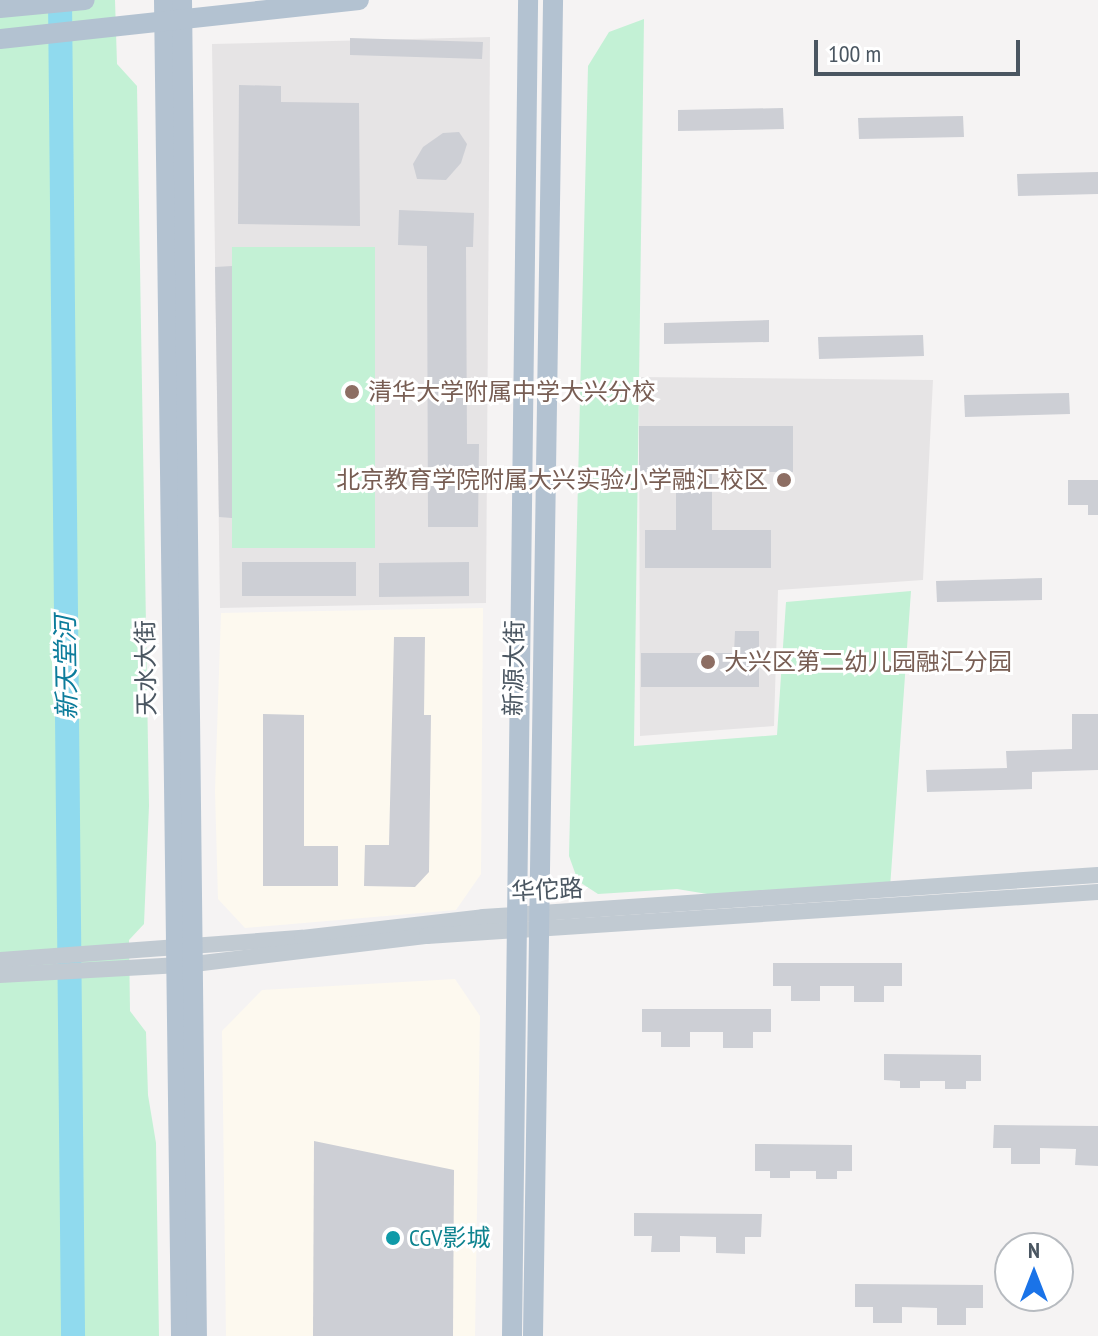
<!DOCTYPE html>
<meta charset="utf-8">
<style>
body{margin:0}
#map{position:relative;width:1098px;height:1336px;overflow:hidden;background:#f5f3f3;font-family:"PT Sans Narrow","Noto Sans SC",sans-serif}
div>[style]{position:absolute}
.commercial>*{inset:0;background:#fdf9ef}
.education>*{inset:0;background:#e6e4e5}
.green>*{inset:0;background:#c3f1d5}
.river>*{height:24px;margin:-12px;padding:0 12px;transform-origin:12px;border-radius:12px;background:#90daee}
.building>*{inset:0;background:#cdcfd5}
.minor>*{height:16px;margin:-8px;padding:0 8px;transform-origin:8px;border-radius:8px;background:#c1cad2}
.major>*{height:20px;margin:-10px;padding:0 10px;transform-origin:10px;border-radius:10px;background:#b3c2d1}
.dots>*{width:22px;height:22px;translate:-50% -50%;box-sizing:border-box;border:4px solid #fff;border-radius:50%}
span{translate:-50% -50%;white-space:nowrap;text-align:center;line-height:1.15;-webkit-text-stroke:6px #fff;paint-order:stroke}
.education-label{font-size:24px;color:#785e54}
.left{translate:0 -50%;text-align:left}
.right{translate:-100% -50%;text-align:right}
.street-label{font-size:24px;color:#4a5661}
.culture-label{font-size:24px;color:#0d838f}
.water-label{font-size:26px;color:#0c7c9b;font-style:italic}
.north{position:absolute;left:994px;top:1232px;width:80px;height:80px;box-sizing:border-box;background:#fff;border:2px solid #b7bbc0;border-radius:50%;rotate:0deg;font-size:22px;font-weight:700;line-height:32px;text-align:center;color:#4a5661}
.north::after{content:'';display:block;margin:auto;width:28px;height:36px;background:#1a73e8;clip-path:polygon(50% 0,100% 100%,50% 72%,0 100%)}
.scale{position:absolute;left:814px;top:40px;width:206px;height:36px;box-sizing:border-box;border:4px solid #4a5661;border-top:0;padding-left:10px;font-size:24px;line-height:28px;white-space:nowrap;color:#4a5661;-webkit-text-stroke:6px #fff;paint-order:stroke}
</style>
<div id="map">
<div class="commercial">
<i style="clip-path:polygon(483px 608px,481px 874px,456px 910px,245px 928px,218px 899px,215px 791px,221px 613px)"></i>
<i style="clip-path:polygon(455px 979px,480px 1016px,475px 1336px,226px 1336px,222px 1031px,262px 990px)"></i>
</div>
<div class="education">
<i style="clip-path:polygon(490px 37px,486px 603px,220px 608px,212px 44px)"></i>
<i style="clip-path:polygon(639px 377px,933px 380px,923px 580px,778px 590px,774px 726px,640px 736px)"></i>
</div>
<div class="green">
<i style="clip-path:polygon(0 0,115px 0,117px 64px,137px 86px,149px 806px,144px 924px,129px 940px,130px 1011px,146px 1032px,148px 1095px,156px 1143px,159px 1336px,0 1336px)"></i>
<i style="clip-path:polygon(644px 19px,634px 746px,777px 735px,786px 602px,911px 591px,890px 888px,744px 900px,677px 889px,598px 894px,578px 881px,569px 856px,588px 66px,609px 32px)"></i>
<i style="clip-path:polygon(232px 247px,375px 247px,375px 548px,232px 548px)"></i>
</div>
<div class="river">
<i style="left:60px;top:0;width:1336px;rotate:89.44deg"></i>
</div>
<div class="building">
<i style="clip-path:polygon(350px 38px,483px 42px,482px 59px,350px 55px)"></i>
<i style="clip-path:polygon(239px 85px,281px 86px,281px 102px,359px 103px,360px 226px,238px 224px)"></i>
<i style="clip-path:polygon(783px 108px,784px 129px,678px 131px,678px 110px)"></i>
<i style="clip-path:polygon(963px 116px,964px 137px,859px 139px,858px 118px)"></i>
<i style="clip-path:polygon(459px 132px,467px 144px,461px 163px,446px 180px,417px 179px,413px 164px,423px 147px,443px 133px)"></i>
<i style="clip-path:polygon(1098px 172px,1098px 194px,1018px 196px,1017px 174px)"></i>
<i style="clip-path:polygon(399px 210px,474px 213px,473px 247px,466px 247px,467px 444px,479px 444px,478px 527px,428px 527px,427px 246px,398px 245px)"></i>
<i style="clip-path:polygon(232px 266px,232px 518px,219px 517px,215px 267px)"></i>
<i style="clip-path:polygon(769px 320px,769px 342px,664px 344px,664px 323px)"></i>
<i style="clip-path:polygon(923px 335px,924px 356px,819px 359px,818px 337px)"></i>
<i style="clip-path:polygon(1069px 393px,1070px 414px,965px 417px,964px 395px)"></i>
<i style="clip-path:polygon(639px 426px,793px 426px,793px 472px,712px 472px,712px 530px,771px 530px,771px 568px,645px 568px,645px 530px,676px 530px,676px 472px,639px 472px)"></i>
<i style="clip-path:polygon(1068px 480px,1098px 480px,1098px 515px,1088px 515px,1088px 505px,1068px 505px)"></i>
<i style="clip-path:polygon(242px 562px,356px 562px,356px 596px,242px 596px)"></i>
<i style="clip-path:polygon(469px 562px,469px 596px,379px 597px,379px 563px)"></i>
<i style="clip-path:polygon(1042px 578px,1042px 600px,937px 602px,936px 581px)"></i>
<i style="clip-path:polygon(735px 631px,759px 631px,759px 687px,641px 687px,641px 653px,734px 653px)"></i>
<i style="clip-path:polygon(394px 637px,425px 637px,424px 715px,431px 715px,429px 872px,415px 887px,364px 886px,365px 845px,389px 845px)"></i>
<i style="clip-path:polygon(263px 714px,304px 715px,304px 846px,338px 846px,338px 886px,263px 886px)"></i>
<i style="clip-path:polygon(1072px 714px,1098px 714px,1098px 770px,1032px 772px,1032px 789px,927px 792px,926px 770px,1007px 768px,1006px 751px,1072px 749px)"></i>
<i style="clip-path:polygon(773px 963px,902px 963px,902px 986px,884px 986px,884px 1002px,854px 1002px,854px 986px,820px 986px,820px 1001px,791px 1001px,791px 986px,773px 986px)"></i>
<i style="clip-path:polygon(642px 1009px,771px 1009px,771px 1032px,753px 1032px,753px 1048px,723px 1048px,723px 1032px,690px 1032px,690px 1047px,661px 1047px,661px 1032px,642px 1032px)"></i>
<i style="clip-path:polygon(884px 1054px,981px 1055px,981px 1081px,966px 1081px,966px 1089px,945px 1089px,945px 1081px,920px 1081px,920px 1088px,900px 1088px,900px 1081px,884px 1080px)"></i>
<i style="clip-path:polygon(994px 1125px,1098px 1126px,1098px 1166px,1075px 1165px,1076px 1149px,1040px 1148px,1040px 1164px,1011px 1164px,1011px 1148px,993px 1148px)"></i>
<i style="clip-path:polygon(314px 1141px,454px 1170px,453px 1336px,313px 1336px)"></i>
<i style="clip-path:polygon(755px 1144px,852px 1145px,852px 1171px,837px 1171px,837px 1179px,816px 1179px,816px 1171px,790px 1171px,790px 1178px,770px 1178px,770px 1171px,755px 1171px)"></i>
<i style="clip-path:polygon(634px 1213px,762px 1214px,761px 1237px,745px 1237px,745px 1254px,716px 1253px,716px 1237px,680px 1236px,680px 1252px,651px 1252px,652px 1236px,634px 1236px)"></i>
<i style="clip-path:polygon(855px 1284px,983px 1285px,983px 1308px,966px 1308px,966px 1325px,937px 1325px,937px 1308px,902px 1307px,902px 1323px,873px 1323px,873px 1307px,855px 1307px)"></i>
</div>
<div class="minor">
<i style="left:0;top:960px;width:303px;rotate:-4.2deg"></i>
<i style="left:302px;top:938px;width:182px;rotate:-6.6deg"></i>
<i style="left:483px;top:917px;width:616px;rotate:-3.91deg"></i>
<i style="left:0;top:975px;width:194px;rotate:-3.2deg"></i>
<i style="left:194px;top:964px;width:235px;rotate:-6.9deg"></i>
<i style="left:427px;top:936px;width:672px;rotate:-3.75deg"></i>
</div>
<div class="major">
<i style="left:164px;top:0;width:1336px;rotate:89.27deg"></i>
<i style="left:182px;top:0;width:1336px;rotate:89.36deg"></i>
<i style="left:0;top:8px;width:85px;rotate:-5.4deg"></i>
<i style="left:0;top:39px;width:361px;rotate:-6.2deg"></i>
<i style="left:512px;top:1336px;width:1336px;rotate:-89.31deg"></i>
<i style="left:533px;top:1336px;width:1336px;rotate:-89.14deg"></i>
</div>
<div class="dots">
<i style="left:352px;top:392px;background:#8d6e63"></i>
<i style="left:784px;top:480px;background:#8d6e63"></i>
<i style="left:708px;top:662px;background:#8d6e63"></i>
<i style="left:393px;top:1238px;background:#0f9aa8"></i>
</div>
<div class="education-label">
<span class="left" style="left:368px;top:392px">清华大学附属中学大兴分校</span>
<span class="right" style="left:768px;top:480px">北京教育学院附属大兴实验小学融汇校区</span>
<span class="left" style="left:724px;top:662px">大兴区第二幼儿园融汇分园</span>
</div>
<div class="street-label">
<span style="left:146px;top:668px;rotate:-91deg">天水大街</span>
<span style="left:514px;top:668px;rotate:-89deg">新源大街</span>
<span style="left:547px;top:890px;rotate:-3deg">华佗路</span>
</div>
<div class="culture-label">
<span class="left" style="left:409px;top:1238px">CGV影城</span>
</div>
<div class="water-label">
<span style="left:66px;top:668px;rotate:-91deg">新天堂河</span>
</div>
<div class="north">N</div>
<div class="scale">100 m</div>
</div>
